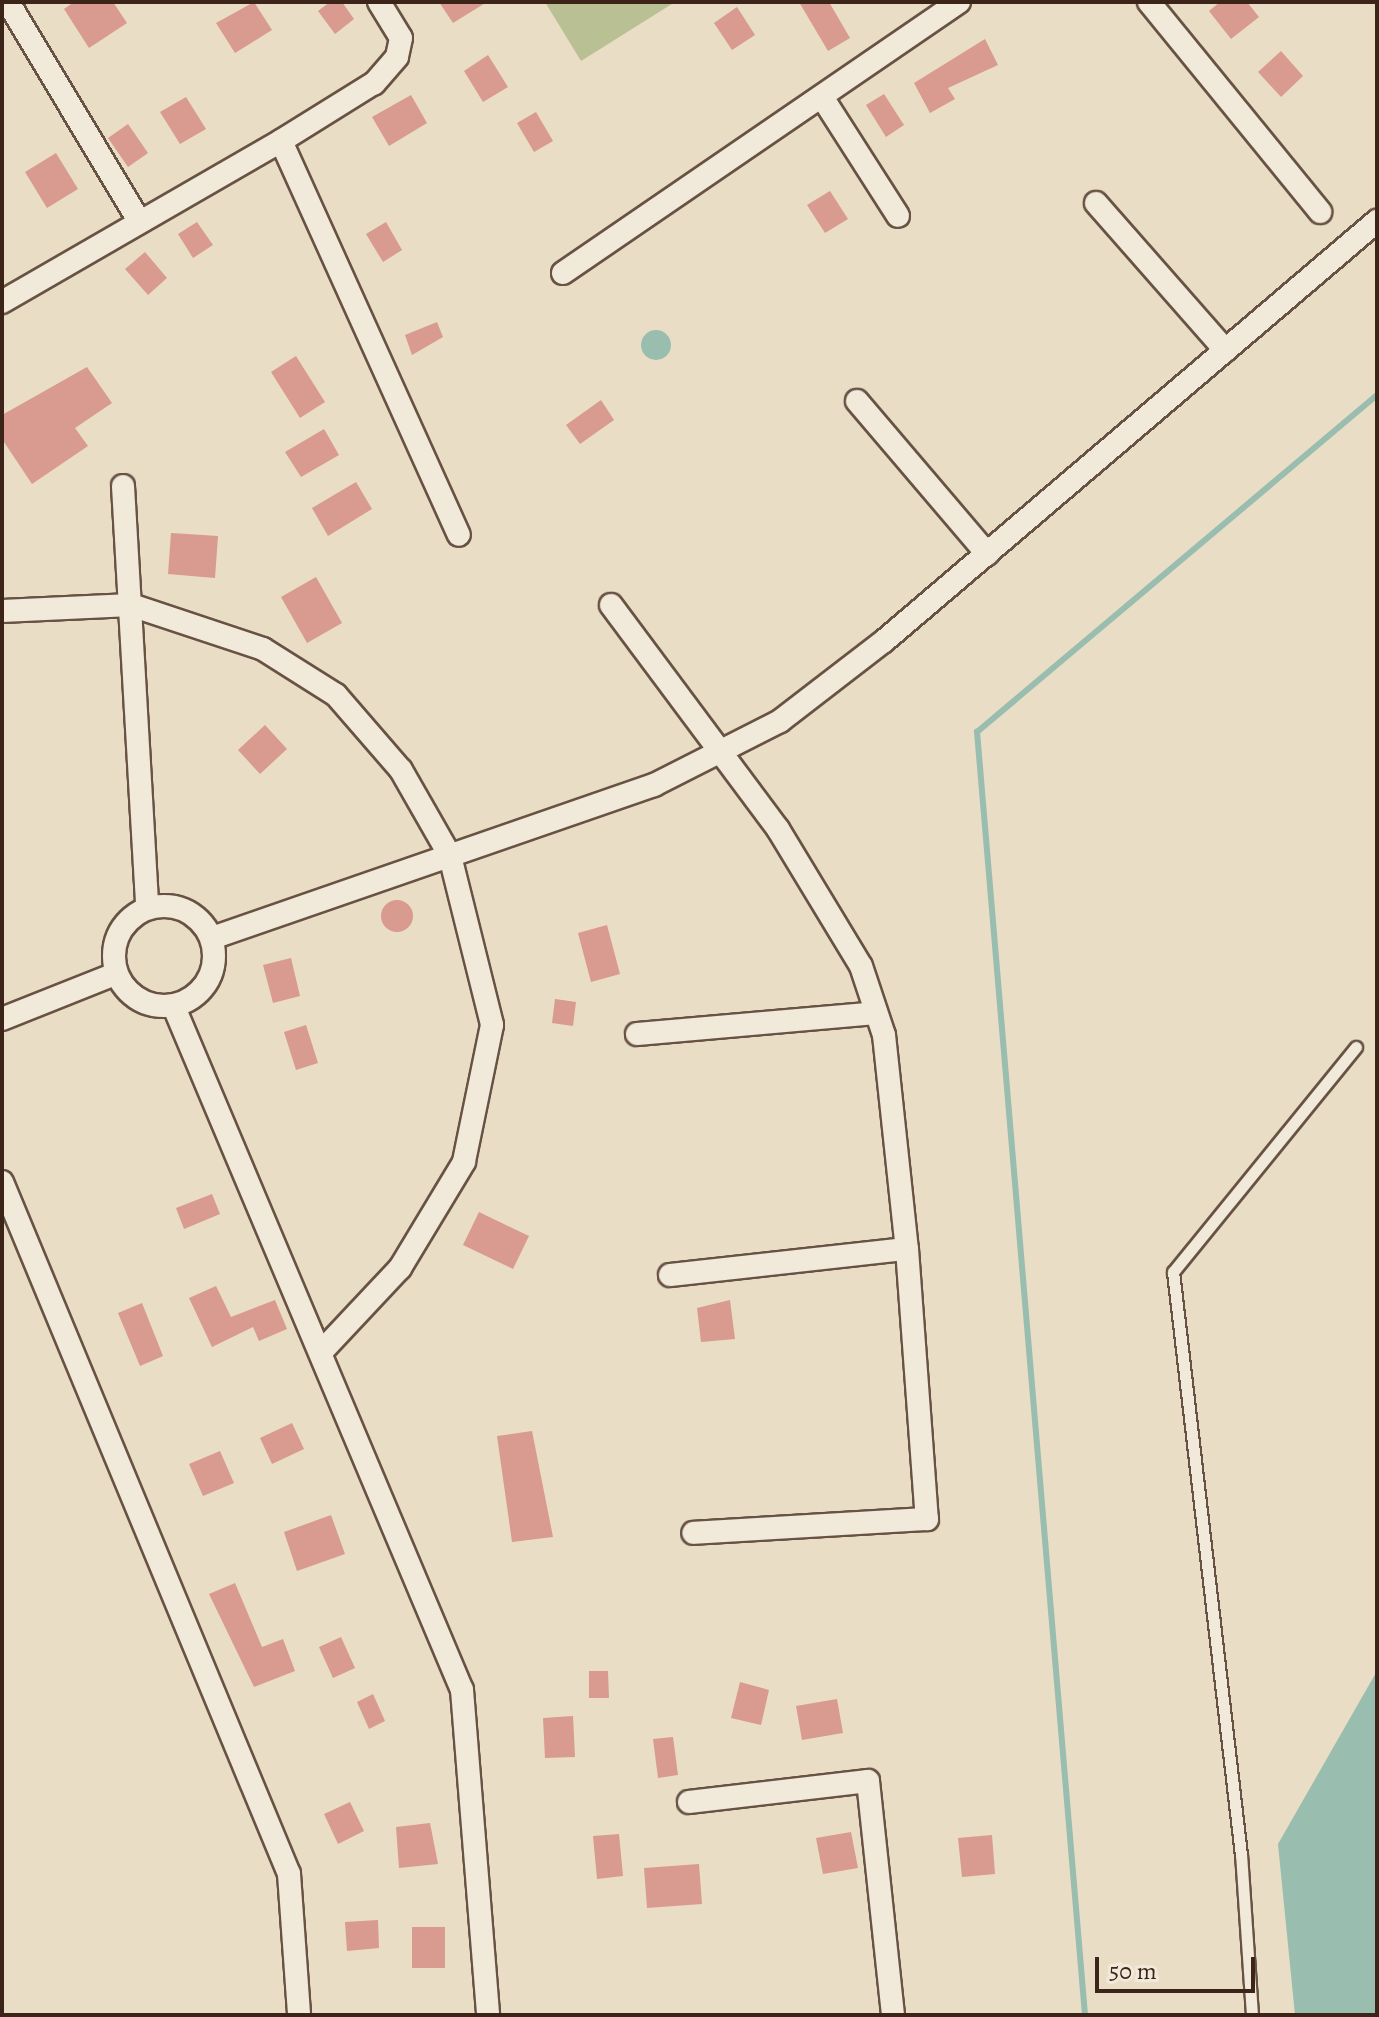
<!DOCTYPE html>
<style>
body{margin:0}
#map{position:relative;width:1379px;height:2017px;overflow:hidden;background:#e9ddc5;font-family:Alegreya,serif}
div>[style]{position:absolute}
.green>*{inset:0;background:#b9c093}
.water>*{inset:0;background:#99bdae}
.round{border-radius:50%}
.stream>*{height:6px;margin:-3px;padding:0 3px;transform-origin:3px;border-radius:3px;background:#99bdae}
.building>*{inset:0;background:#d99a8f}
.roads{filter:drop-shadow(2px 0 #685243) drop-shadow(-2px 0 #685243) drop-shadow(0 2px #685243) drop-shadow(0 -2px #685243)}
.service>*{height:11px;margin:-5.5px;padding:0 5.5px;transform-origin:5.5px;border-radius:5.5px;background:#f1e9d9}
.minor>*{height:22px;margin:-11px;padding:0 11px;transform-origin:11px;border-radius:11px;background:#f1e9d9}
.minor>.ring{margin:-11px;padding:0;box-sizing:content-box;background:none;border:22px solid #f1e9d9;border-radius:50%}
span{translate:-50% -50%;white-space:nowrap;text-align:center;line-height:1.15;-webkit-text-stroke:8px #f1e9d9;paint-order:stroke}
.frame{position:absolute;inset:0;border:4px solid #3d2418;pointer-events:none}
.scale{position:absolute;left:1095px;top:1957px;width:160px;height:36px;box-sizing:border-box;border:4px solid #3d2418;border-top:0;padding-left:10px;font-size:24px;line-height:28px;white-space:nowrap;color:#3d2418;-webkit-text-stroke:6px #f1e9d9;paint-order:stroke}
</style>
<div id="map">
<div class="green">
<i style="clip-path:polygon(545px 2px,675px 2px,581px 61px)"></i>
</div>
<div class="water">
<i class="round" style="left:641px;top:330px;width:30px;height:30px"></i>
<i style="clip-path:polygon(1377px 1671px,1377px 2015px,1295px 2015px,1278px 1844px)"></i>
</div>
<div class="stream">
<i style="left:1085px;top:2015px;width:1288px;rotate:-94.81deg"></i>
<i style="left:977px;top:732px;width:523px;rotate:-40.11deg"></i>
</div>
<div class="building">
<i style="clip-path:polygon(74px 2px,113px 2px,127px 23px,89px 48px,64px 9px)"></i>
<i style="clip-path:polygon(254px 2px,272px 30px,235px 53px,216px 23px)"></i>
<i style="clip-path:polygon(330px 2px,342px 2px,354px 19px,335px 34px,318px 11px)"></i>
<i style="clip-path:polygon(439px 2px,487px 2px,453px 23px)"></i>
<i style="clip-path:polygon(799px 2px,829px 2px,850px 38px,828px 51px)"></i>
<i style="clip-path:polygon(1220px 2px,1247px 2px,1259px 17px,1231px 39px,1209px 11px)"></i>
<i style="clip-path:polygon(737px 7px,755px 35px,732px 50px,714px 23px)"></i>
<i style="clip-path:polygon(985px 39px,998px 65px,948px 88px,955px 99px,930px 113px,914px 83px)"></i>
<i style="clip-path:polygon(1281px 51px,1303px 76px,1281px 97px,1258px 72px)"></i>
<i style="clip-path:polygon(488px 55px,508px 87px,483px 102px,464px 71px)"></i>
<i style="clip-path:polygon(884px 94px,904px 125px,886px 137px,866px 105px)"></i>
<i style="clip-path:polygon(411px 95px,427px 123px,389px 146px,372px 117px)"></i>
<i style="clip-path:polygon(186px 97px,206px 129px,180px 144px,160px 112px)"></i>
<i style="clip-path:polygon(536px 112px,553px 141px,534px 152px,517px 123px)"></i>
<i style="clip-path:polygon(128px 124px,148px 153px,128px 167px,108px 138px)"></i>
<i style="clip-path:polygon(56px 153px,78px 189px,47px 208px,25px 172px)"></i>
<i style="clip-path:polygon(830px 191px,848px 219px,825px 233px,807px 205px)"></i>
<i style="clip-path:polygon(197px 222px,213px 245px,193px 258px,178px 234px)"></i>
<i style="clip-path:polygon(386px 222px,402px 250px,383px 262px,366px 234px)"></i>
<i style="clip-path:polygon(145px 252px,167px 278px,148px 295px,125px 269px)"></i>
<i style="clip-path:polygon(437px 322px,443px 337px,412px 355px,405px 335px)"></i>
<i style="clip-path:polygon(296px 356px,325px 402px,300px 418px,271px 372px)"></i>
<i style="clip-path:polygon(87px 367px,112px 403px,75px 428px,88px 446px,32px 484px,2px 439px,2px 415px)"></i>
<i style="clip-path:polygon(601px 400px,614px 420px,580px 444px,566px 425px)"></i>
<i style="clip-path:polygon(324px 429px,339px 455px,301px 477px,285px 452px)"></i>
<i style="clip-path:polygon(356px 482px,372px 509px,328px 536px,312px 508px)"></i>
<i style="clip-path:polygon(171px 533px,218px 536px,215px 578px,168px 574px)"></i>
<i style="clip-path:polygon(316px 577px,342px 623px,307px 643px,281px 597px)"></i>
<i style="clip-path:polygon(265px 725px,287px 749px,260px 774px,238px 750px)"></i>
<i class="round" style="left:381px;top:900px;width:32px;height:32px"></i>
<i style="clip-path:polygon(607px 925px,620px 974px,591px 982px,578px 933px)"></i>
<i style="clip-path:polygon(291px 958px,300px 996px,273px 1003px,263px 965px)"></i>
<i style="clip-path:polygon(555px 999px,576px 1002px,573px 1026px,552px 1023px)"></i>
<i style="clip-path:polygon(306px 1025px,318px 1063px,296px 1070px,284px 1032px)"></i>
<i style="clip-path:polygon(212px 1194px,220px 1214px,184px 1229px,176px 1208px)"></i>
<i style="clip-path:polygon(479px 1212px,529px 1236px,513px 1269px,463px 1245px)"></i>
<i style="clip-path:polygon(216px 1286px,231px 1317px,275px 1300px,287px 1329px,259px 1341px,253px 1327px,212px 1347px,189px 1298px)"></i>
<i style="clip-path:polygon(730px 1300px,735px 1339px,701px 1342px,697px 1308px)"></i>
<i style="clip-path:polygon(142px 1303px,163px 1356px,140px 1366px,118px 1313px)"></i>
<i style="clip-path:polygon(292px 1423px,304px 1449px,272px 1464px,260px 1438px)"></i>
<i style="clip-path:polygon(532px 1431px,553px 1537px,512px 1542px,497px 1436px)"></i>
<i style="clip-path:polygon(220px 1451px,234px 1483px,203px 1496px,189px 1464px)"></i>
<i style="clip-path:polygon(331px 1515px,345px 1554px,297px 1571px,284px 1532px)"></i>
<i style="clip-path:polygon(235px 1583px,262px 1647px,283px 1639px,295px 1671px,254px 1687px,209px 1594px)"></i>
<i style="clip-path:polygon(341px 1637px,355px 1668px,333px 1678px,319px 1647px)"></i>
<i style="clip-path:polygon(589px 1671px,608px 1671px,609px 1698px,589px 1698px)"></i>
<i style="clip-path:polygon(740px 1682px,769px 1690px,761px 1725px,731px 1718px)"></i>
<i style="clip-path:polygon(373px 1694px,385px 1721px,369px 1729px,357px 1702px)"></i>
<i style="clip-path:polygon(837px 1699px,843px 1733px,802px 1740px,796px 1706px)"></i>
<i style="clip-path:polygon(573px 1716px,575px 1757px,545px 1758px,543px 1718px)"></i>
<i style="clip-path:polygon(673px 1737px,678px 1775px,658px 1778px,653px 1739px)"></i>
<i style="clip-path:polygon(350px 1802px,364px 1831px,338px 1844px,324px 1814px)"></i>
<i style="clip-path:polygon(430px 1823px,438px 1864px,399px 1868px,396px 1827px)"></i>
<i style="clip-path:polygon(851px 1832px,858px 1868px,823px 1874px,816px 1838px)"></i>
<i style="clip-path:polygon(619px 1834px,623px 1876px,597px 1879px,593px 1836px)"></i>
<i style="clip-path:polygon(992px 1835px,995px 1874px,962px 1877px,958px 1838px)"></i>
<i style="clip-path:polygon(699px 1864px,702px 1904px,647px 1908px,644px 1868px)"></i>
<i style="clip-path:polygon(378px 1920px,379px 1948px,347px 1951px,345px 1922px)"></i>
<i style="clip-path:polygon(412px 1927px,445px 1927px,445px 1968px,412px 1968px)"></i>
</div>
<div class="roads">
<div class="service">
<i style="left:1252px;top:2015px;width:160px;rotate:-93.9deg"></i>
<i style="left:1241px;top:1855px;width:587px;rotate:-96.65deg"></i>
<i style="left:1173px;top:1272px;width:290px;rotate:-50.9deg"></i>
</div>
<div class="minor">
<i style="left:8px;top:2px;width:253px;rotate:59.1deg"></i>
<i style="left:379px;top:2px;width:42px;rotate:58.6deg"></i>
<i style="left:401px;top:38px;width:19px;rotate:102deg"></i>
<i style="left:397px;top:57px;width:35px;rotate:131deg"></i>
<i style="left:374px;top:83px;width:110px;rotate:148.1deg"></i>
<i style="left:281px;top:141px;width:432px;rotate:65.7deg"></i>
<i style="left:1149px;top:2px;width:271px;rotate:50.8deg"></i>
<i style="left:822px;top:97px;width:141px;rotate:57.4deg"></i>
<i style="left:1096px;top:203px;width:196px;rotate:48.7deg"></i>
<i style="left:563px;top:273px;width:480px;rotate:-34.4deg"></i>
<i style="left:2px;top:302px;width:322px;rotate:-30deg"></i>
<i style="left:857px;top:401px;width:201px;rotate:49.6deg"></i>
<i style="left:123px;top:486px;width:422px;rotate:86.7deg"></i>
<i style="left:611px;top:605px;width:279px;rotate:53.3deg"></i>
<i style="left:778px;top:829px;width:160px;rotate:58.8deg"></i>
<i style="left:861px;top:966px;width:73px;rotate:71.6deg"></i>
<i style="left:884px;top:1035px;width:215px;rotate:83.9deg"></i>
<i style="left:907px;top:1249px;width:271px;rotate:85.8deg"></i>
<i style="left:927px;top:1519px;width:234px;rotate:176.6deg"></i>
<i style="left:2px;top:611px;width:129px;rotate:-2.7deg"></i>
<i style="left:131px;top:605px;width:139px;rotate:18.4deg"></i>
<i style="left:263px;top:649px;width:86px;rotate:32.2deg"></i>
<i style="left:336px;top:695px;width:99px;rotate:49.1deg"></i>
<i style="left:401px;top:770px;width:99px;rotate:60.3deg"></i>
<i style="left:450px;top:856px;width:174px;rotate:76deg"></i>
<i style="left:492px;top:1025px;width:140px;rotate:101.6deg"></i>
<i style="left:464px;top:1162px;width:124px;rotate:121.1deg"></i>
<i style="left:400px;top:1268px;width:115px;rotate:133.2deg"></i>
<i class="ring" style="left:114px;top:906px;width:78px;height:78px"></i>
<i style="left:212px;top:938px;width:468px;rotate:-19.1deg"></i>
<i style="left:654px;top:785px;width:141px;rotate:-26.9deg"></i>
<i style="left:780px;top:721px;width:131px;rotate:-37.6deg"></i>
<i style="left:884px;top:641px;width:648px;rotate:-40.43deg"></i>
<i style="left:174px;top:1007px;width:741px;rotate:67.14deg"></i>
<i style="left:462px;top:1690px;width:326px;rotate:85.4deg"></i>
<i style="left:2px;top:1019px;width:122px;rotate:-21.7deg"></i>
<i style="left:637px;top:1034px;width:240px;rotate:-5deg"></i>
<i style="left:2px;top:1182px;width:749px;rotate:67.47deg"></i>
<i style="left:289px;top:1874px;width:141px;rotate:85.9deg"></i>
<i style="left:670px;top:1275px;width:238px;rotate:-6.3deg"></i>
<i style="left:689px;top:1802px;width:180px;rotate:-6.7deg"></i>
<i style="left:868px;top:1781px;width:235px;rotate:83.9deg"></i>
</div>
</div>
<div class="frame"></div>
<div class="scale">50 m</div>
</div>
